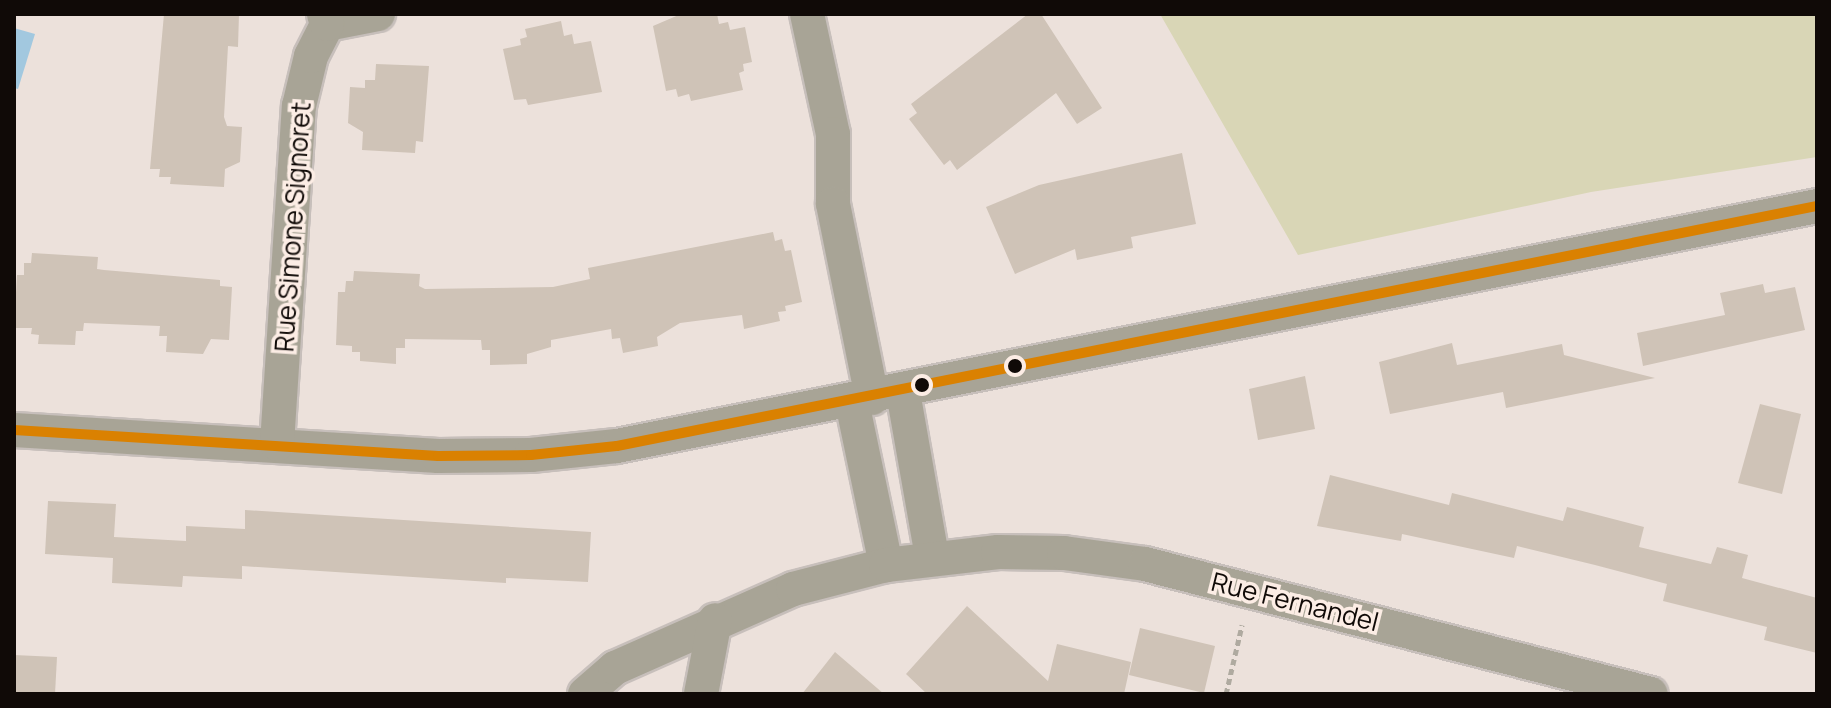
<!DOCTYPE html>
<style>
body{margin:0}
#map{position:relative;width:1831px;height:708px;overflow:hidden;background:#ece1db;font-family:Manrope,sans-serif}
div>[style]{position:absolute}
.green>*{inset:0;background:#d9d6b6}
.water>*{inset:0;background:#a2c8df}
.building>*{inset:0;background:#cfc3b7}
.path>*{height:5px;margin-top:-2.5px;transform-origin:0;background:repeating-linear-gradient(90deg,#afaaa0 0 6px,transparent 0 10px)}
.roads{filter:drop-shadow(2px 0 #c7bfbb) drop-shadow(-2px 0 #c7bfbb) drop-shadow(0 2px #c7bfbb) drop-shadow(0 -2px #c7bfbb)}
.street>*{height:34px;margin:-17px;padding:0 17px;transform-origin:17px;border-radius:17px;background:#a8a496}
.bus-1>*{height:10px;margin:-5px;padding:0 5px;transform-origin:5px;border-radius:5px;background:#da8101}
.dots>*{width:22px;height:22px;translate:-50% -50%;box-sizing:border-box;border:4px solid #fcede5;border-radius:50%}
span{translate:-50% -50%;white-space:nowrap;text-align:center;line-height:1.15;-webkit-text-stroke:7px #fcede5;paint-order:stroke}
.street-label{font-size:26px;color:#100a07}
.frame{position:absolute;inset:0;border:16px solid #100a07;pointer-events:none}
</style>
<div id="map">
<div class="green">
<i style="clip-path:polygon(1160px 14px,1817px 14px,1817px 157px,1591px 192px,1298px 255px)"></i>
</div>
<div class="water">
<i style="clip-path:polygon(14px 28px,35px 34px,18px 89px,14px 88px)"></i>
</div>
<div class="building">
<i style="clip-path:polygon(164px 14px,239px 14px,238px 47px,228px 46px,224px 117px,227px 126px,242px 127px,240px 162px,225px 169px,224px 187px,170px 184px,171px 177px,159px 177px,160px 169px,150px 169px)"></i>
<i style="clip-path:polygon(681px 14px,717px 14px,719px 24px,728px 22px,730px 30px,745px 27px,752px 62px,743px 64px,744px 71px,739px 73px,743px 90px,691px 101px,689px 94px,678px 97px,676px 89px,666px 91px,653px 26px)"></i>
<i style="clip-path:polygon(1028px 14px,1041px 14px,1102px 108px,1077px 124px,1056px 93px,957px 170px,950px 160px,944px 165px,909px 119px,917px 113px,911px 104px)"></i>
<i style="clip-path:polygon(561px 21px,564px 36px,572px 34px,574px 44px,591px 41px,602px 92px,528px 105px,526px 99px,514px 100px,503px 49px,521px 45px,520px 39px,527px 37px,525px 29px)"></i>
<i style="clip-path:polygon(376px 64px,429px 66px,423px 142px,416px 141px,415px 153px,362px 150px,363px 132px,348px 123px,350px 87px,365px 88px,365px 80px,375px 80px)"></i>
<i style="clip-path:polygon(1182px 153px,1196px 224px,1131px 237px,1133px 248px,1077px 260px,1075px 249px,1015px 274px,986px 207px,1039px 185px)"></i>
<i style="clip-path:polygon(773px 232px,775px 241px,782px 239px,785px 251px,791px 250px,802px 302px,785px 306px,786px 311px,778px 312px,780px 321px,744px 329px,742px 315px,680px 323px,657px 337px,658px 346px,623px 353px,620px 338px,612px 339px,611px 329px,551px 340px,551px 347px,527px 354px,527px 364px,490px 365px,490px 350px,482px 350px,481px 340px,405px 339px,405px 348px,396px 348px,396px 364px,360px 361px,360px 352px,352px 352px,352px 346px,336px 345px,338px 292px,345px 292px,346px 281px,353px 281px,354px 271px,420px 274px,419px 286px,425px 289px,553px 287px,590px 279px,588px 268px)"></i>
<i style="clip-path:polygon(32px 253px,98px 257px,97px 269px,104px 270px,220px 280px,220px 286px,232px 287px,229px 340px,211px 339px,203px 354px,166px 352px,167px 336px,159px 336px,160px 326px,84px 323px,83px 331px,76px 331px,75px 345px,38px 344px,39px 335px,31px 334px,32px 328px,14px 328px,17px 275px,24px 275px,24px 263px,31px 263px)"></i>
<i style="clip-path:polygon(1763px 284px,1765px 293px,1795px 287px,1805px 330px,1643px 366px,1637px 333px,1725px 315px,1720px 293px)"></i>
<i style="clip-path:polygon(1452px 343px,1457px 365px,1562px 344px,1564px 355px,1655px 378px,1506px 408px,1503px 392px,1390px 414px,1379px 362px)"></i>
<i style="clip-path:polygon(1305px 376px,1315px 429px,1258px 440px,1249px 389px)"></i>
<i style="clip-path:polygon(1760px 404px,1801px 414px,1782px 494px,1738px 483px)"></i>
<i style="clip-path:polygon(1330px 475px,1449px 505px,1452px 493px,1563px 521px,1567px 507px,1644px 527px,1639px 547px,1711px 564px,1717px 547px,1748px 555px,1742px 578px,1817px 598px,1817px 653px,1764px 640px,1767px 627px,1663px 601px,1667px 584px,1595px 565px,1517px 546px,1514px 558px,1402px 534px,1401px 541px,1317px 526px)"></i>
<i style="clip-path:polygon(48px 501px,116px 504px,114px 537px,186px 541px,186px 526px,245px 529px,245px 510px,591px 532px,588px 582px,506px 578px,506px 583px,242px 566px,242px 579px,183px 576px,182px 587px,112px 583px,113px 558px,45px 554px)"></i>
<i style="clip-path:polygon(967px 606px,1048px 681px,1057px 644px,1131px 662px,1124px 694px,927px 694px,906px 674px)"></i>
<i style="clip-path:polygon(1140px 628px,1215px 646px,1204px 693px,1129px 675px)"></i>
<i style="clip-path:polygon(835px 652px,884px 694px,802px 694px)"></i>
<i style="clip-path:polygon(14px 655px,57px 657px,55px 694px,14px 694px)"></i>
</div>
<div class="path">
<i style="left:1226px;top:694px;width:71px;rotate:-76.9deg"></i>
</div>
<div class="roads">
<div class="street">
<i style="left:807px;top:14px;width:123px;rotate:77.8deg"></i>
<i style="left:833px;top:134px;width:70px;rotate:90deg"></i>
<i style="left:833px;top:204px;width:198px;rotate:78.6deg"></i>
<i style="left:327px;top:24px;width:52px;rotate:-11.1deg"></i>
<i style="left:903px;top:392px;width:168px;rotate:80deg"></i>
<i style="left:852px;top:402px;width:167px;rotate:78.2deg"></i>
<i style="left:14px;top:430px;width:425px;rotate:3.5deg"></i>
<i style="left:438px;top:456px;width:93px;rotate:-0.6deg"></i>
<i style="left:531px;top:455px;width:86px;rotate:-6deg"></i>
<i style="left:617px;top:446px;width:1224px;rotate:-11.31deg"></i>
<i style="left:277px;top:444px;width:339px;rotate:-86.3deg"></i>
<i style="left:299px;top:106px;width:51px;rotate:-76.5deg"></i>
<i style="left:311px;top:56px;width:36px;rotate:-63deg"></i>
<i style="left:327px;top:24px;width:10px;rotate:-107deg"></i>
<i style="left:585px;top:694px;width:40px;rotate:-41deg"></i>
<i style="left:615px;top:668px;width:195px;rotate:-23.9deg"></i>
<i style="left:793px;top:589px;width:96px;rotate:-14.5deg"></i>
<i style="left:886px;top:565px;width:113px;rotate:-6.6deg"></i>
<i style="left:998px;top:552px;width:66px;rotate:0.9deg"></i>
<i style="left:1064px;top:553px;width:82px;rotate:7.7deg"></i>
<i style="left:1145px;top:564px;width:522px;rotate:14.41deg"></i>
<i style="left:701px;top:694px;width:75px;rotate:-79.3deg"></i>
</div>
</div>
<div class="bus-1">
<i style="left:14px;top:430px;width:425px;rotate:3.5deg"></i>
<i style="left:438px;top:456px;width:93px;rotate:-0.6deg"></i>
<i style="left:531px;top:455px;width:86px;rotate:-6deg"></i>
<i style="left:617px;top:446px;width:1224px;rotate:-11.31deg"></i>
</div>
<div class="dots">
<i style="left:1015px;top:366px;background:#100a07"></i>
<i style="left:922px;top:385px;background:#100a07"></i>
</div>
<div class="street-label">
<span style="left:293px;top:227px;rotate:-86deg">Rue Simone Signoret</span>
<span style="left:1295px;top:602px;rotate:14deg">Rue Fernandel</span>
</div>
<div class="frame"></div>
</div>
